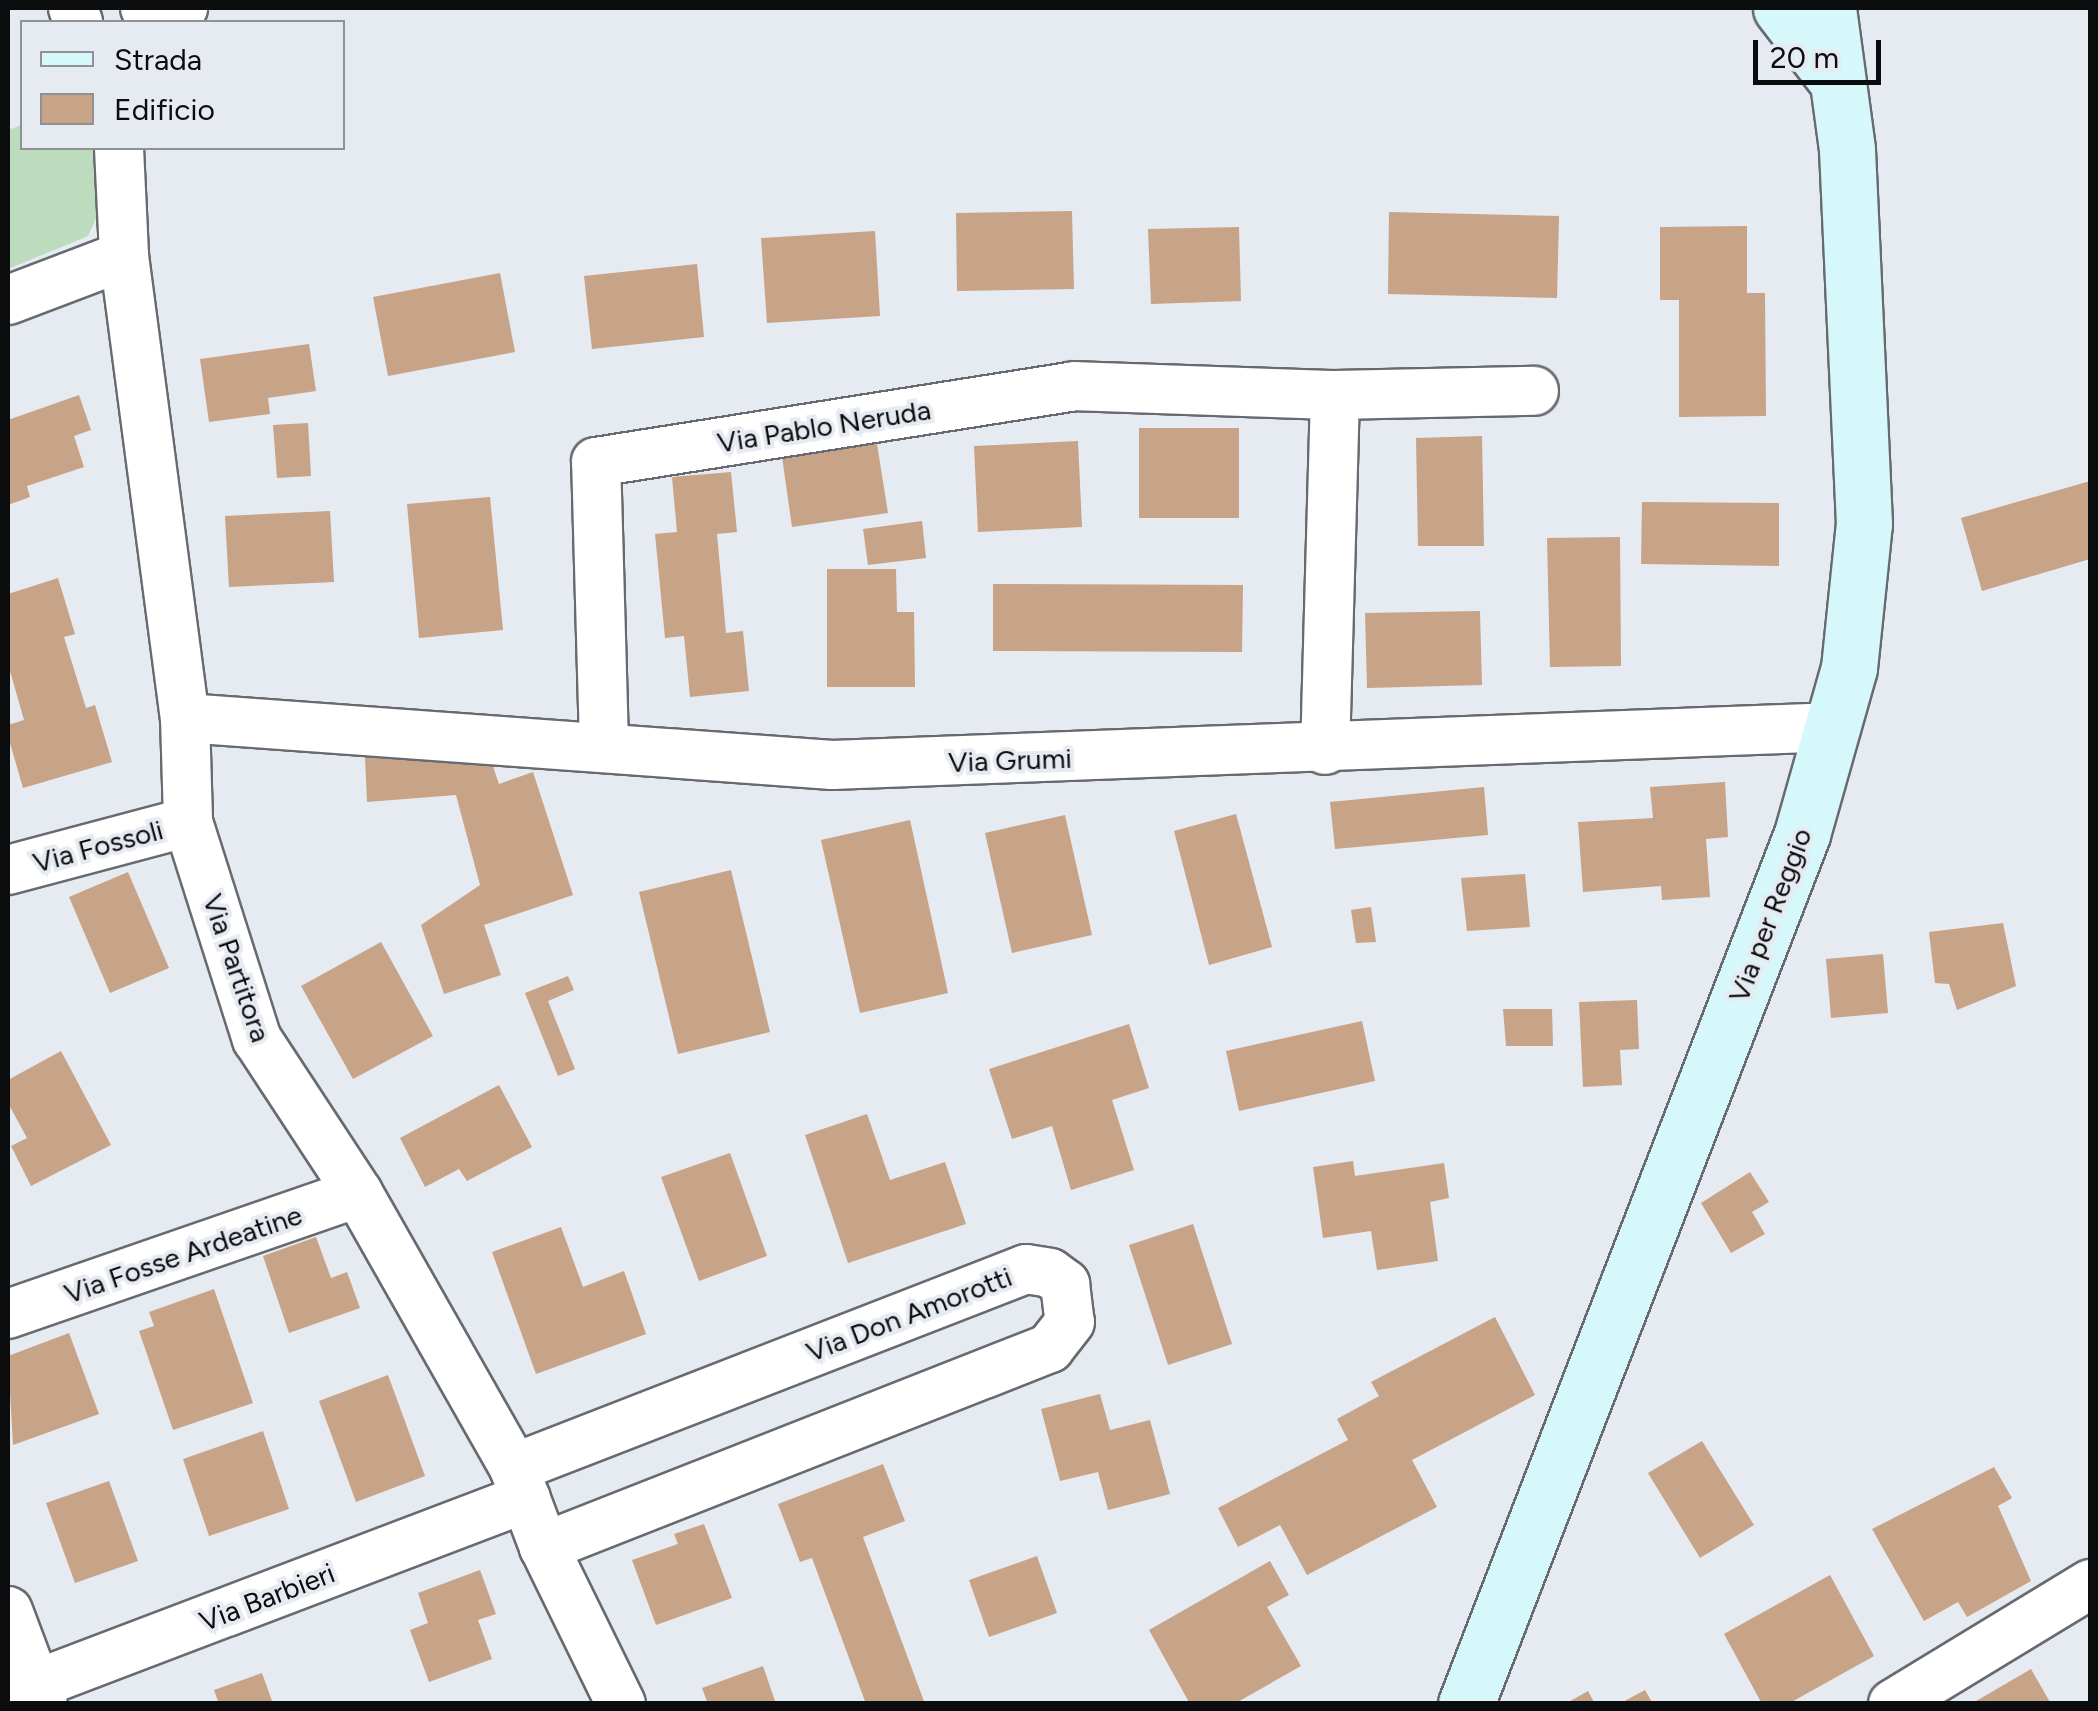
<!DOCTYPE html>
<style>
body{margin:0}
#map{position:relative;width:2098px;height:1711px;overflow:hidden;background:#e6eaf1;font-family:Figtree,sans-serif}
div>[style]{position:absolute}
.green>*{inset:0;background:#bcdcbd}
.building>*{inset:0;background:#c7a387}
.roads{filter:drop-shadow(2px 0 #676a70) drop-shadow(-2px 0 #676a70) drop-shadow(0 2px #676a70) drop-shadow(0 -2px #676a70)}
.street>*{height:48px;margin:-24px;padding:0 24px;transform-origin:24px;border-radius:24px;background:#fff}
.secondary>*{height:55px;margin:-27.5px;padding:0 27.5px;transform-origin:27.5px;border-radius:27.5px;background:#d7f8fa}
span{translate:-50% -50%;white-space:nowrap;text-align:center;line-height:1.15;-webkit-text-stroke:8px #e6eaf1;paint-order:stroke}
.street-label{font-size:28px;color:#0b0c0e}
.frame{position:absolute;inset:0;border:10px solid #0b0c0e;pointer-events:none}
.legend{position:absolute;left:20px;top:20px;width:325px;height:130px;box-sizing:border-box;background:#e6eaf1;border:2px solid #8e9196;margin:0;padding:12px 18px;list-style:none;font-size:30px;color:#0b0c0e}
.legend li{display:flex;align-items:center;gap:20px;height:50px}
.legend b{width:50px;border:2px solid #8e9196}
.scale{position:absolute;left:1753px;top:40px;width:128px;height:45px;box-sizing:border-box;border:5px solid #0b0c0e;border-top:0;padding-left:12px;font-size:30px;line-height:35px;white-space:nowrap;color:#0b0c0e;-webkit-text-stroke:8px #e6eaf1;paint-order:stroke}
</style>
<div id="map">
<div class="green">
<i style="clip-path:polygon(22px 125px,22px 148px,97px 148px,98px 214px,88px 236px,8px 269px,8px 130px)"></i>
</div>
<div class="building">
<i style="clip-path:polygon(1072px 211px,1074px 289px,957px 291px,956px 213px)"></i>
<i style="clip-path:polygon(1389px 212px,1559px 216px,1557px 298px,1388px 294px)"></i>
<i style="clip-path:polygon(1747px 226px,1747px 293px,1765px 293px,1766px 416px,1679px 417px,1679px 300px,1660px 300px,1660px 227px)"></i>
<i style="clip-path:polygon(1239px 227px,1241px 301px,1151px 304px,1148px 229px)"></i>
<i style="clip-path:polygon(875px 231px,880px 316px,767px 323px,761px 238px)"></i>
<i style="clip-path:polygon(697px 264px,704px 337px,592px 349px,584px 276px)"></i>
<i style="clip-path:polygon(500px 273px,515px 352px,388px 376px,373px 297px)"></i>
<i style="clip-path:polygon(309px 344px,316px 391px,268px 398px,270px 414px,209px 422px,200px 359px)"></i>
<i style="clip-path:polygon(79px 395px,91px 430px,74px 436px,84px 467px,27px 486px,30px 497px,8px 505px,8px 420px)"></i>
<i style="clip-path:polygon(308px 423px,311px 476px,277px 478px,273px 425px)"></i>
<i style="clip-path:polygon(1139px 428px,1239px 428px,1239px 518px,1139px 518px)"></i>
<i style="clip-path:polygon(1482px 436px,1484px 546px,1418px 546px,1416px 438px)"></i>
<i style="clip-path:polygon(1078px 441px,1082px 527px,978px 532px,974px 446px)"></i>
<i style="clip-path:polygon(877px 444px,888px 513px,792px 527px,782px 457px)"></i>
<i style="clip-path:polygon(731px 472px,737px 532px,717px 534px,726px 633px,743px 631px,749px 691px,690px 697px,684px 636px,665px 638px,655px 534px,677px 532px,672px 477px)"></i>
<i style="clip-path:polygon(2090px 481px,2090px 559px,1982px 591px,1961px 518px)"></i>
<i style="clip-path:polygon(490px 497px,503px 630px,419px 638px,407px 504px)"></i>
<i style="clip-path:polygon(1642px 502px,1779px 503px,1779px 566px,1641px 564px)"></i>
<i style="clip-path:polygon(330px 511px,334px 582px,229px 587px,225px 516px)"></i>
<i style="clip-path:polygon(922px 521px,926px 558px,868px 565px,863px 529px)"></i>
<i style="clip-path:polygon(1620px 537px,1621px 666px,1550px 667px,1547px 538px)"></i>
<i style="clip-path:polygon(827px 569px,896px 569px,897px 612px,914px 612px,915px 687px,827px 687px)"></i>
<i style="clip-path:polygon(58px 578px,75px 634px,64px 637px,86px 708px,95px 705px,112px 762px,23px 788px,8px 736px,8px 725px,24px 720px,8px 664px,8px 594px)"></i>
<i style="clip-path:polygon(993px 584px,1243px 585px,1242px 652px,993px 651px)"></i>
<i style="clip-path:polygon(1480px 611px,1482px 685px,1367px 688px,1365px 613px)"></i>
<i style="clip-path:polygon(365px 757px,490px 758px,499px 784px,533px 772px,573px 895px,484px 925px,501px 975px,444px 994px,421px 925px,480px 885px,456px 795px,367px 802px)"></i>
<i style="clip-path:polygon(1725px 782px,1728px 837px,1706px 839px,1710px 897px,1662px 900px,1661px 886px,1583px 892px,1578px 822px,1653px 818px,1650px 787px)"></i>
<i style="clip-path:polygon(1484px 787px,1488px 835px,1335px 849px,1330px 802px)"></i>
<i style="clip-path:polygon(1236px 814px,1272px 947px,1209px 965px,1174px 831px)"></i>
<i style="clip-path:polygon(1065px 815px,1092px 935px,1012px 953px,985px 833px)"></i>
<i style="clip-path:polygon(910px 820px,948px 993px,860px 1013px,821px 840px)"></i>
<i style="clip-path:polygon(731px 870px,770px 1032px,678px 1054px,639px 892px)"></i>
<i style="clip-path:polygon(128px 872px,169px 968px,110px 993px,69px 897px)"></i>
<i style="clip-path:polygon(1525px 874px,1530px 927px,1467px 931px,1461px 878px)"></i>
<i style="clip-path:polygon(1371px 907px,1376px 942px,1356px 943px,1351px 910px)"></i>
<i style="clip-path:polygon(2003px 923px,2016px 986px,1957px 1010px,1949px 984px,1935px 983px,1929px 932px)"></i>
<i style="clip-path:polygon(381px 942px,433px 1036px,353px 1079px,301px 986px)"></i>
<i style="clip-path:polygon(1883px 954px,1888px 1013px,1831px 1018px,1826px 959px)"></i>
<i style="clip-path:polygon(568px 976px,574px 990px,548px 1001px,575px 1069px,558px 1076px,525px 993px)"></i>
<i style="clip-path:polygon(1637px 1000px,1639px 1049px,1620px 1050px,1622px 1085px,1583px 1087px,1579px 1002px)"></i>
<i style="clip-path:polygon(1503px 1009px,1552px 1009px,1553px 1046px,1506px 1046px)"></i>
<i style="clip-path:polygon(1362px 1021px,1375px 1081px,1239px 1111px,1226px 1051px)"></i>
<i style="clip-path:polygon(1129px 1024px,1149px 1088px,1112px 1100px,1134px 1170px,1071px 1190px,1052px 1126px,1012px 1139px,989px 1069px)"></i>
<i style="clip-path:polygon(61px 1051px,111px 1145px,31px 1186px,11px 1146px,27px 1138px,8px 1103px,8px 1080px)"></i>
<i style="clip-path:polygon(499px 1085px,532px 1147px,467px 1181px,459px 1169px,425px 1187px,400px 1138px)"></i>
<i style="clip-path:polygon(867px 1114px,890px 1180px,945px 1162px,966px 1224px,848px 1263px,805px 1135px)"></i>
<i style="clip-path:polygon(730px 1153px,767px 1256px,699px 1281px,661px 1177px)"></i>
<i style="clip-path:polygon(1353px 1161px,1355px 1176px,1444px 1163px,1449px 1198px,1430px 1202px,1438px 1261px,1377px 1270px,1371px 1231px,1323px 1238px,1313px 1167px)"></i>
<i style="clip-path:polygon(1750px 1172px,1769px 1202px,1752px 1212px,1765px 1234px,1731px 1253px,1701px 1203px)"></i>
<i style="clip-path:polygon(1193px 1224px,1232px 1344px,1168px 1365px,1129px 1245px)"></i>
<i style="clip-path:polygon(561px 1227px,583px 1287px,624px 1271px,646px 1334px,536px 1374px,492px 1252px)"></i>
<i style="clip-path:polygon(316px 1237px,331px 1278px,347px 1272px,360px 1308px,289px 1333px,263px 1256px)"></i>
<i style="clip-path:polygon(214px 1289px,253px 1403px,173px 1430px,139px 1331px,154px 1326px,149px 1312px)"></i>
<i style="clip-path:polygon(1495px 1317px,1535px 1395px,1412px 1460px,1437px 1507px,1307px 1575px,1280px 1525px,1238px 1547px,1218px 1508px,1348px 1440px,1337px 1419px,1379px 1396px,1371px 1382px)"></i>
<i style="clip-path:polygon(69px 1333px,99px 1414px,13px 1445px,8px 1356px)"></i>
<i style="clip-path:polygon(388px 1375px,425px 1476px,356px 1502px,319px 1401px)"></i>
<i style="clip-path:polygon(1100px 1394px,1110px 1430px,1150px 1420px,1170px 1494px,1108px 1510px,1098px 1472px,1060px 1481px,1041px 1409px)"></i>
<i style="clip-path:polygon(263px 1431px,289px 1509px,209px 1536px,183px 1459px)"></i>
<i style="clip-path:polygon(1702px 1441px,1754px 1525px,1700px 1558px,1648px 1473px)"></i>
<i style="clip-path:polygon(883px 1464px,905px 1521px,863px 1537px,925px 1704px,866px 1704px,812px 1558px,800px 1562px,778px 1504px)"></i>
<i style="clip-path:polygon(1994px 1467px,2012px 1498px,1998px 1506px,2031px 1581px,1967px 1617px,1958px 1602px,1924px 1621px,1872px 1529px)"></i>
<i style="clip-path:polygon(109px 1481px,138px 1561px,75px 1583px,46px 1503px)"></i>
<i style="clip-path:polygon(704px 1524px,732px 1598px,656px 1625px,632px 1560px,678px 1544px,674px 1534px)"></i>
<i style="clip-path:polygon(1037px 1556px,1057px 1613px,989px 1637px,969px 1580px)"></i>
<i style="clip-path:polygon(1270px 1561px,1289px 1595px,1267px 1607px,1301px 1666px,1234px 1704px,1190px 1704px,1149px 1630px)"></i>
<i style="clip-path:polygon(480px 1570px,496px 1614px,478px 1620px,492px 1659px,429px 1682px,410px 1630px,428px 1623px,418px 1593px)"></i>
<i style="clip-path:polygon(1830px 1575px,1874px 1656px,1788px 1704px,1762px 1704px,1724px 1634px)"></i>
<i style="clip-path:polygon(763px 1666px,776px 1704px,708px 1704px,702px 1688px)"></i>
<i style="clip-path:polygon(2031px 1669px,2051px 1704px,1971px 1704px)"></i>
<i style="clip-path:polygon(262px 1673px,273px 1704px,219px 1704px,214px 1690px)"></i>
<i style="clip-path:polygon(1645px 1690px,1653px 1704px,1619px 1704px)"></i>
<i style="clip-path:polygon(1588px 1691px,1595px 1704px,1565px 1704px)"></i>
</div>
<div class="roads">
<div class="street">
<i style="left:73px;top:8px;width:15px;rotate:70deg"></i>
<i style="left:145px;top:8px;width:18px;rotate:19deg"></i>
<i style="left:162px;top:14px;width:22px;rotate:-16deg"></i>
<i style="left:119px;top:148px;width:108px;rotate:87.3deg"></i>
<i style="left:124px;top:256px;width:466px;rotate:82.5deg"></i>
<i style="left:185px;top:718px;width:104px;rotate:88.3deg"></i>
<i style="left:188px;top:822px;width:228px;rotate:72.4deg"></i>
<i style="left:257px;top:1039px;width:184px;rotate:56.7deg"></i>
<i style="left:358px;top:1193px;width:316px;rotate:60.4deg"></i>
<i style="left:514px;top:1468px;width:85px;rotate:69.2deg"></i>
<i style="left:544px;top:1547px;width:175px;rotate:63.9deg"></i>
<i style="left:8px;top:300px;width:124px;rotate:-20.8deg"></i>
<i style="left:1335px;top:395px;width:199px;rotate:-1.2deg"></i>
<i style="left:185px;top:718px;width:649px;rotate:4.15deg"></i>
<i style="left:832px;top:765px;width:1005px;rotate:-2.17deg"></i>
<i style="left:604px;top:744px;width:282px;rotate:-91.6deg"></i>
<i style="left:596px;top:462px;width:484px;rotate:-9deg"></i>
<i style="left:1074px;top:386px;width:261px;rotate:2deg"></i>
<i style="left:1335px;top:395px;width:355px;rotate:91.6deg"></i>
<i style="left:8px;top:870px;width:186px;rotate:-14.9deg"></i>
<i style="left:8px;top:1314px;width:370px;rotate:-19.1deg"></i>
<i style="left:514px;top:1468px;width:549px;rotate:-21.24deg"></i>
<i style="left:1026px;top:1269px;width:24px;rotate:9deg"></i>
<i style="left:1050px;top:1273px;width:19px;rotate:36deg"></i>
<i style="left:1065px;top:1284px;width:38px;rotate:83deg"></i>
<i style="left:1070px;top:1322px;width:33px;rotate:128deg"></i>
<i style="left:1050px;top:1348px;width:544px;rotate:158.53deg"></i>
<i style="left:8px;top:1611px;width:99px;rotate:69.4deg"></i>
<i style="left:8px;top:1695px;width:554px;rotate:-20.82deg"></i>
<i style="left:1893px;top:1704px;width:231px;rotate:-31.3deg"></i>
</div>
<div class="secondary">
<i style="left:1781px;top:8px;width:88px;rotate:52.4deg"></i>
<i style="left:1466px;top:1704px;width:933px;rotate:-68.88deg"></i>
<i style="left:1802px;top:834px;width:173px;rotate:-74.2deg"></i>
<i style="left:1849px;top:668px;width:145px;rotate:-84.1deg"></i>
<i style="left:1864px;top:524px;width:375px;rotate:-92.6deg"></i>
<i style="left:1847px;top:149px;width:142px;rotate:-97.7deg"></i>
</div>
</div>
<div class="street-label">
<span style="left:824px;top:426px;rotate:-9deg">Via Pablo Neruda</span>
<span style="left:1010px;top:760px;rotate:-2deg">Via Grumi</span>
<span style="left:98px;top:846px;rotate:-15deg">Via Fossoli</span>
<span style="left:1770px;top:915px;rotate:-69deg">Via per Reggio</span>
<span style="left:237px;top:968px;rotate:71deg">Via Partitora</span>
<span style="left:183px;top:1254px;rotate:-19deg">Via Fosse Ardeatine</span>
<span style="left:909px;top:1314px;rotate:-21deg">Via Don Amorotti</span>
<span style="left:267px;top:1597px;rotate:-21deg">Via Barbieri</span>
</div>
<div class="frame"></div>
<ul class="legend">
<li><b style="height:12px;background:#d7f8fa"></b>Strada</li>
<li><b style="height:28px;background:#c7a387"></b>Edificio</li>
</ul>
<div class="scale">20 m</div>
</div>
